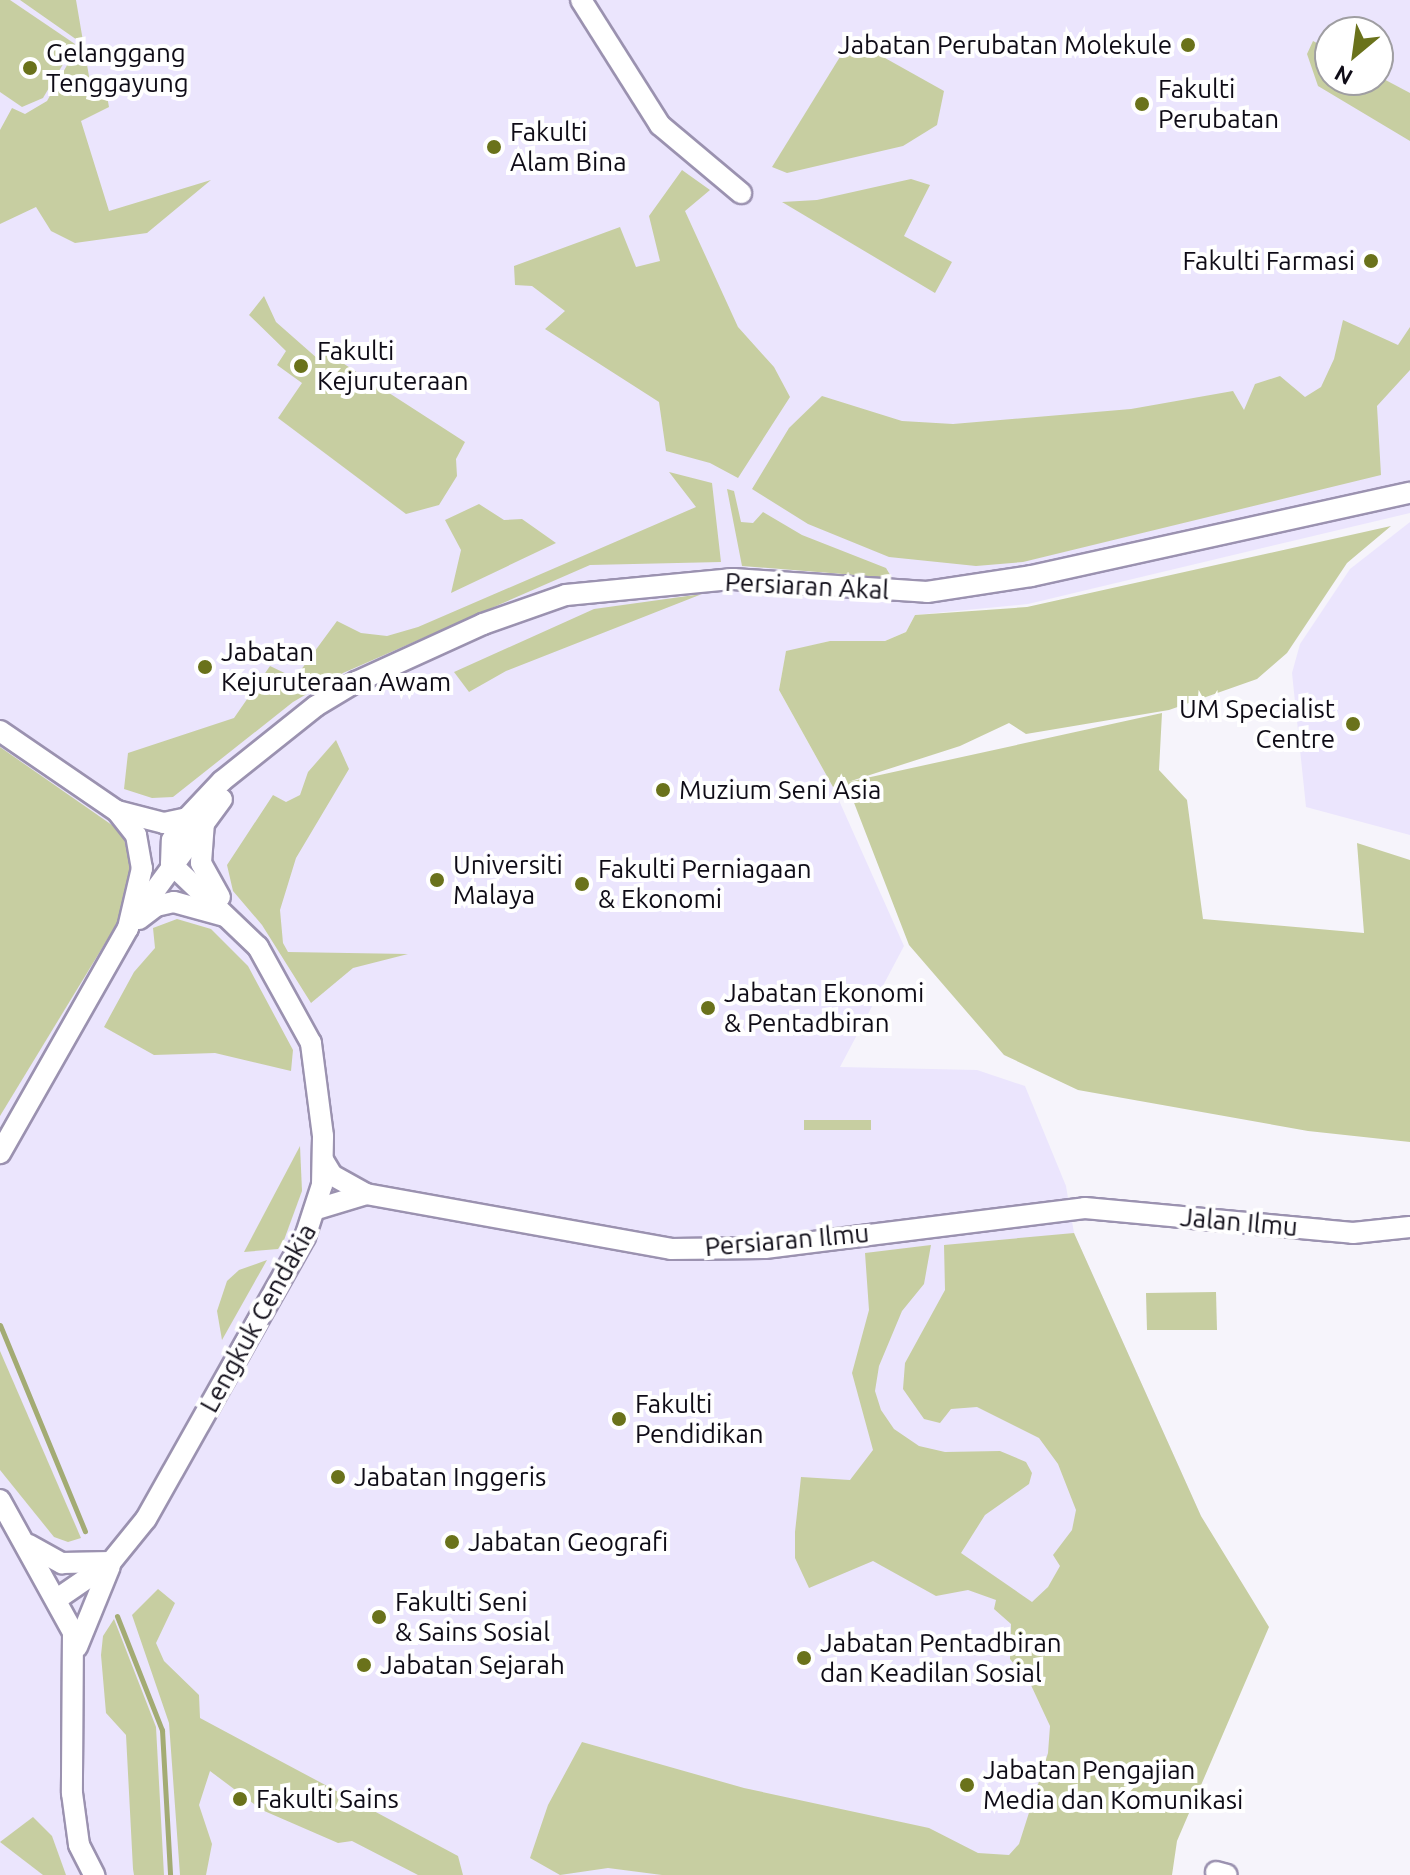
<!DOCTYPE html>
<style>
body{margin:0}
#map{position:relative;width:1410px;height:1875px;overflow:hidden;background:#f6f4fb;font-family:Ubuntu,sans-serif}
div>[style]{position:absolute}
.built>*{inset:0;background:#ebe5fd}
.green>*{inset:0;background:#c7cea1}
.stream>*{height:5px;margin:-2.5px;padding:0 2.5px;transform-origin:2.5px;border-radius:2.5px;background:#a3ab74}
.roads{filter:drop-shadow(2px 0 #9b92b0) drop-shadow(-2px 0 #9b92b0) drop-shadow(0 2px #9b92b0) drop-shadow(0 -2px #9b92b0)}
.minor>*{height:20px;margin:-10px;padding:0 10px;transform-origin:10px;border-radius:10px;background:#fff}
.dots>*{width:22px;height:22px;translate:-50% -50%;box-sizing:border-box;border:4px solid #fff;border-radius:50%}
span{translate:-50% -50%;white-space:nowrap;text-align:center;line-height:1.15;-webkit-text-stroke:8px #fff;paint-order:stroke}
.poi-label{font-size:26px;color:#0f0c17}
.right{translate:-100% -50%;text-align:right}
.left{translate:0 -50%;text-align:left}
.street-label{font-size:26px;color:#0f0c17}
.north{position:absolute;left:1314px;top:16px;width:80px;height:80px;box-sizing:border-box;background:#fff;border:2px solid #9f9ea2;border-radius:50%;rotate:209deg;font-size:22px;font-weight:700;line-height:32px;text-align:center;color:#0f0c17}
.north::after{content:'';display:block;margin:auto;width:28px;height:36px;background:#6a721b;clip-path:polygon(50% 0,100% 100%,50% 72%,0 100%)}
</style>
<div id="map">
<div class="built">
<i style="clip-path:polygon(evenodd,0 0,1410px 0,1410px 513px,1028px 604px,915px 615px,906px 632px,885px 641px,830px 641px,786px 652px,779px 690px,833px 787px,904px 946px,840px 1067px,977px 1070px,1025px 1086px,1066px 1186px,1074px 1233px,1201px 1516px,1078px 1875px,0 1875px,0 0,1330px 32px,1378px 32px,1378px 80px,1330px 80px,1330px 32px)"></i>
<i style="clip-path:polygon(1410px 522px,1410px 835px,1306px 807px,1292px 673px,1300px 644px,1350px 569px)"></i>
</div>
<div class="green">
<i style="clip-path:polygon(0 0,10px 0,75px 44px,43px 98px,22px 107px,0 92px)"></i>
<i style="clip-path:polygon(20px 0,76px 0,91px 88px,107px 96px,109px 107px,81px 121px,109px 211px,211px 180px,147px 233px,75px 243px,51px 231px,36px 207px,0 224px,0 130px,12px 108px,25px 114px,47px 101px,80px 42px)"></i>
<i style="clip-path:polygon(851px 39px,944px 91px,937px 125px,903px 146px,787px 173px,772px 167px)"></i>
<i style="clip-path:polygon(1313px 41px,1330px 50px,1330px 80px,1378px 80px,1378px 76px,1410px 93px,1410px 141px,1318px 86px,1307px 54px)"></i>
<i style="clip-path:polygon(682px 170px,710px 190px,685px 211px,738px 327px,774px 367px,790px 397px,738px 478px,710px 463px,666px 451px,659px 402px,545px 329px,565px 311px,532px 286px,515px 285px,514px 266px,620px 227px,636px 267px,660px 261px,649px 216px)"></i>
<i style="clip-path:polygon(911px 179px,930px 185px,904px 236px,952px 262px,935px 293px,782px 202px,817px 200px)"></i>
<i style="clip-path:polygon(264px 296px,276px 322px,318px 359px,324px 351px,465px 442px,456px 459px,457px 476px,439px 505px,406px 514px,278px 418px,302px 383px,277px 365px,286px 351px,249px 315px)"></i>
<i style="clip-path:polygon(1343px 320px,1398px 345px,1410px 327px,1410px 370px,1377px 406px,1381px 475px,1023px 562px,976px 566px,889px 557px,808px 524px,752px 489px,789px 428px,822px 396px,902px 421px,953px 424px,1131px 409px,1233px 391px,1244px 410px,1255px 384px,1280px 376px,1305px 397px,1321px 387px,1334px 359px)"></i>
<i style="clip-path:polygon(669px 472px,712px 483px,721px 562px,590px 565px,343px 673px,293px 702px,173px 797px,152px 798px,124px 789px,128px 753px,234px 718px,270px 666px,295px 678px,337px 621px,361px 633px,387px 636px,418px 627px,696px 507px)"></i>
<i style="clip-path:polygon(727px 489px,734px 491px,741px 522px,753px 523px,763px 512px,802px 535px,886px 568px,892px 578px,742px 566px)"></i>
<i style="clip-path:polygon(479px 504px,504px 520px,522px 519px,556px 543px,451px 593px,461px 550px,445px 520px)"></i>
<i style="clip-path:polygon(1391px 526px,1347px 563px,1287px 653px,1257px 679px,1169px 710px,1026px 734px,1009px 723px,960px 746px,848px 782px,1162px 713px,1159px 770px,1187px 800px,1203px 919px,1364px 933px,1357px 843px,1410px 860px,1410px 1142px,1308px 1131px,1078px 1090px,1004px 1055px,909px 945px,846px 782px,833px 787px,779px 690px,786px 651px,830px 641px,885px 641px,906px 632px,915px 615px,1027px 607px)"></i>
<i style="clip-path:polygon(702px 594px,506px 671px,469px 692px,454px 672px,594px 609px)"></i>
<i style="clip-path:polygon(336px 740px,349px 769px,296px 858px,280px 910px,283px 943px,288px 952px,408px 954px,353px 968px,311px 1003px,262px 925px,233px 891px,227px 865px,273px 795px,286px 802px,300px 795px,308px 772px)"></i>
<i style="clip-path:polygon(0 747px,122px 832px,130px 861px,130px 883px,118px 922px,0 1116px)"></i>
<i style="clip-path:polygon(177px 919px,211px 929px,248px 966px,293px 1050px,291px 1071px,215px 1053px,154px 1055px,104px 1027px,134px 972px,155px 948px,153px 928px)"></i>
<i style="clip-path:polygon(804px 1120px,871px 1120px,871px 1130px,804px 1130px)"></i>
<i style="clip-path:polygon(300px 1146px,302px 1191px,284px 1240px,278px 1249px,244px 1252px)"></i>
<i style="clip-path:polygon(1074px 1233px,1201px 1516px,1269px 1627px,1177px 1841px,1172px 1875px,662px 1875px,608px 1868px,560px 1875px,530px 1858px,548px 1805px,582px 1742px,744px 1788px,929px 1828px,978px 1853px,1009px 1855px,1019px 1844px,1048px 1753px,1050px 1726px,1030px 1683px,1010px 1659px,1011px 1624px,994px 1609px,996px 1600px,968px 1590px,936px 1596px,873px 1561px,809px 1588px,795px 1558px,795px 1532px,801px 1477px,850px 1480px,873px 1450px,852px 1373px,869px 1310px,865px 1253px,931px 1245px,924px 1284px,902px 1311px,879px 1366px,875px 1391px,881px 1410px,894px 1429px,919px 1446px,945px 1452px,1000px 1451px,1026px 1462px,1032px 1473px,1029px 1484px,985px 1515px,961px 1553px,1032px 1602px,1048px 1587px,1060px 1566px,1053px 1555px,1072px 1530px,1076px 1510px,1058px 1464px,1039px 1438px,977px 1407px,951px 1409px,940px 1423px,924px 1419px,903px 1389px,905px 1363px,945px 1290px,944px 1245px)"></i>
<i style="clip-path:polygon(267px 1260px,222px 1340px,217px 1311px,227px 1281px,239px 1270px)"></i>
<i style="clip-path:polygon(1216px 1292px,1217px 1330px,1147px 1330px,1146px 1293px)"></i>
<i style="clip-path:polygon(0 1351px,81px 1538px,68px 1542px,54px 1537px,0 1470px)"></i>
<i style="clip-path:polygon(158px 1589px,175px 1603px,156px 1643px,164px 1661px,199px 1695px,200px 1718px,458px 1856px,463px 1875px,418px 1875px,352px 1841px,338px 1843px,262px 1810px,210px 1771px,199px 1805px,212px 1844px,206px 1875px,180px 1875px,169px 1723px,132px 1615px)"></i>
<i style="clip-path:polygon(114px 1619px,156px 1727px,164px 1875px,134px 1875px,133px 1869px,126px 1735px,106px 1713px,101px 1655px,103px 1636px)"></i>
<i style="clip-path:polygon(33px 1817px,52px 1836px,66px 1875px,43px 1875px,0 1842px)"></i>
</div>
<div class="stream">
<i style="left:0;top:1325px;width:223px;rotate:67.6deg"></i>
<i style="left:117px;top:1616px;width:123px;rotate:68.5deg"></i>
<i style="left:162px;top:1730px;width:145px;rotate:86.8deg"></i>
</div>
<div class="roads">
<div class="minor">
<i style="left:581px;top:0;width:148px;rotate:57.7deg"></i>
<i style="left:660px;top:125px;width:106px;rotate:40deg"></i>
<i style="left:0;top:731px;width:142px;rotate:34.4deg"></i>
<i style="left:117px;top:811px;width:31px;rotate:52deg"></i>
<i style="left:136px;top:835px;width:34px;rotate:80deg"></i>
<i style="left:142px;top:868px;width:62px;rotate:103.1deg"></i>
<i style="left:128px;top:928px;width:259px;rotate:119.6deg"></i>
<i style="left:117px;top:811px;width:49px;rotate:14.3deg"></i>
<i style="left:164px;top:823px;width:24px;rotate:-12deg"></i>
<i style="left:187px;top:818px;width:51px;rotate:-46.6deg"></i>
<i style="left:222px;top:781px;width:120px;rotate:-38.6deg"></i>
<i style="left:316px;top:706px;width:47px;rotate:-31deg"></i>
<i style="left:356px;top:682px;width:140px;rotate:-24.5deg"></i>
<i style="left:483px;top:624px;width:88px;rotate:-19.3deg"></i>
<i style="left:566px;top:595px;width:168px;rotate:-5.5deg"></i>
<i style="left:733px;top:579px;width:194px;rotate:3.8deg"></i>
<i style="left:927px;top:592px;width:105px;rotate:-8.7deg"></i>
<i style="left:1031px;top:576px;width:388px;rotate:-12.4deg"></i>
<i style="left:204px;top:822px;width:41px;rotate:94.2deg"></i>
<i style="left:201px;top:863px;width:39px;rotate:61deg"></i>
<i style="left:142px;top:908px;width:135px;rotate:-53.7deg"></i>
<i style="left:139px;top:919px;width:21px;rotate:-37deg"></i>
<i style="left:156px;top:906px;width:18px;rotate:-13deg"></i>
<i style="left:174px;top:902px;width:52px;rotate:15.6deg"></i>
<i style="left:366px;top:1194px;width:310px;rotate:10.2deg"></i>
<i style="left:671px;top:1249px;width:94px;rotate:-0.6deg"></i>
<i style="left:765px;top:1248px;width:322px;rotate:-7.1deg"></i>
<i style="left:1085px;top:1208px;width:269px;rotate:5.3deg"></i>
<i style="left:1353px;top:1233px;width:57px;rotate:-6deg"></i>
<i style="left:317px;top:1209px;width:51px;rotate:-17deg"></i>
<i style="left:366px;top:1194px;width:39px;rotate:-151deg"></i>
<i style="left:332px;top:1175px;width:17px;rotate:-121deg"></i>
<i style="left:0;top:1500px;width:151px;rotate:61.1deg"></i>
<i style="left:73px;top:1632px;width:161px;rotate:90.4deg"></i>
<i style="left:72px;top:1793px;width:52px;rotate:82.3deg"></i>
<i style="left:79px;top:1845px;width:34px;rotate:63deg"></i>
<i style="left:29px;top:1545px;width:38px;rotate:29deg"></i>
<i style="left:62px;top:1563px;width:49px;rotate:-1.2deg"></i>
<i style="left:57px;top:1599px;width:65px;rotate:-34.4deg"></i>
<i style="left:111px;top:1562px;width:55px;rotate:-50.9deg"></i>
<i style="left:146px;top:1519px;width:324px;rotate:-60.6deg"></i>
<i style="left:305px;top:1237px;width:55px;rotate:-71.9deg"></i>
<i style="left:322px;top:1185px;width:49px;rotate:-88.8deg"></i>
<i style="left:323px;top:1136px;width:94px;rotate:-97.4deg"></i>
<i style="left:311px;top:1043px;width:110px;rotate:-118.9deg"></i>
<i style="left:258px;top:947px;width:120px;rotate:-136.3deg"></i>
<i style="left:171px;top:864px;width:24px;rotate:-88deg"></i>
<i style="left:172px;top:840px;width:27px;rotate:-56deg"></i>
<i style="left:77px;top:1647px;width:87px;rotate:-67.8deg"></i>
<i style="left:1216px;top:1872px;width:11px;rotate:15deg"></i>
</div>
</div>
<div class="dots">
<i style="left:1188px;top:45px;background:#6a721b"></i>
<i style="left:30px;top:68px;background:#6a721b"></i>
<i style="left:1142px;top:104px;background:#6a721b"></i>
<i style="left:494px;top:147px;background:#6a721b"></i>
<i style="left:1371px;top:261px;background:#6a721b"></i>
<i style="left:301px;top:366px;background:#6a721b"></i>
<i style="left:205px;top:667px;background:#6a721b"></i>
<i style="left:1353px;top:724px;background:#6a721b"></i>
<i style="left:663px;top:790px;background:#6a721b"></i>
<i style="left:437px;top:880px;background:#6a721b"></i>
<i style="left:582px;top:884px;background:#6a721b"></i>
<i style="left:708px;top:1008px;background:#6a721b"></i>
<i style="left:619px;top:1419px;background:#6a721b"></i>
<i style="left:338px;top:1477px;background:#6a721b"></i>
<i style="left:452px;top:1542px;background:#6a721b"></i>
<i style="left:379px;top:1617px;background:#6a721b"></i>
<i style="left:804px;top:1658px;background:#6a721b"></i>
<i style="left:364px;top:1665px;background:#6a721b"></i>
<i style="left:967px;top:1785px;background:#6a721b"></i>
<i style="left:240px;top:1799px;background:#6a721b"></i>
</div>
<div class="poi-label">
<span class="right" style="left:1172px;top:45px">Jabatan Perubatan Molekule</span>
<span class="left" style="left:46px;top:68px">Gelanggang<br>Tenggayung</span>
<span class="left" style="left:1158px;top:104px">Fakulti<br>Perubatan</span>
<span class="left" style="left:510px;top:147px">Fakulti<br>Alam Bina</span>
<span class="right" style="left:1355px;top:261px">Fakulti Farmasi</span>
<span class="left" style="left:317px;top:366px">Fakulti<br>Kejuruteraan</span>
<span class="left" style="left:221px;top:667px">Jabatan<br>Kejuruteraan Awam</span>
<span class="right" style="left:1335px;top:724px">UM Specialist<br>Centre</span>
<span class="left" style="left:679px;top:790px">Muzium Seni Asia</span>
<span class="left" style="left:453px;top:880px">Universiti<br>Malaya</span>
<span class="left" style="left:598px;top:884px">Fakulti Perniagaan<br>&amp; Ekonomi</span>
<span class="left" style="left:724px;top:1008px">Jabatan Ekonomi<br>&amp; Pentadbiran</span>
<span class="left" style="left:635px;top:1419px">Fakulti<br>Pendidikan</span>
<span class="left" style="left:354px;top:1477px">Jabatan Inggeris</span>
<span class="left" style="left:468px;top:1542px">Jabatan Geografi</span>
<span class="left" style="left:395px;top:1617px">Fakulti Seni<br>&amp; Sains Sosial</span>
<span class="left" style="left:820px;top:1658px">Jabatan Pentadbiran<br>dan Keadilan Sosial</span>
<span class="left" style="left:380px;top:1665px">Jabatan Sejarah</span>
<span class="left" style="left:983px;top:1785px">Jabatan Pengajian<br>Media dan Komunikasi</span>
<span class="left" style="left:256px;top:1799px">Fakulti Sains</span>
</div>
<div class="street-label">
<span style="left:807px;top:586px;rotate:3deg">Persiaran Akal</span>
<span style="left:1239px;top:1222px;rotate:5deg">Jalan Ilmu</span>
<span style="left:787px;top:1240px;rotate:-5deg">Persiaran Ilmu</span>
<span style="left:258px;top:1318px;rotate:-61deg">Lengkuk Cendakia</span>
</div>
<div class="north">N</div>
</div>
